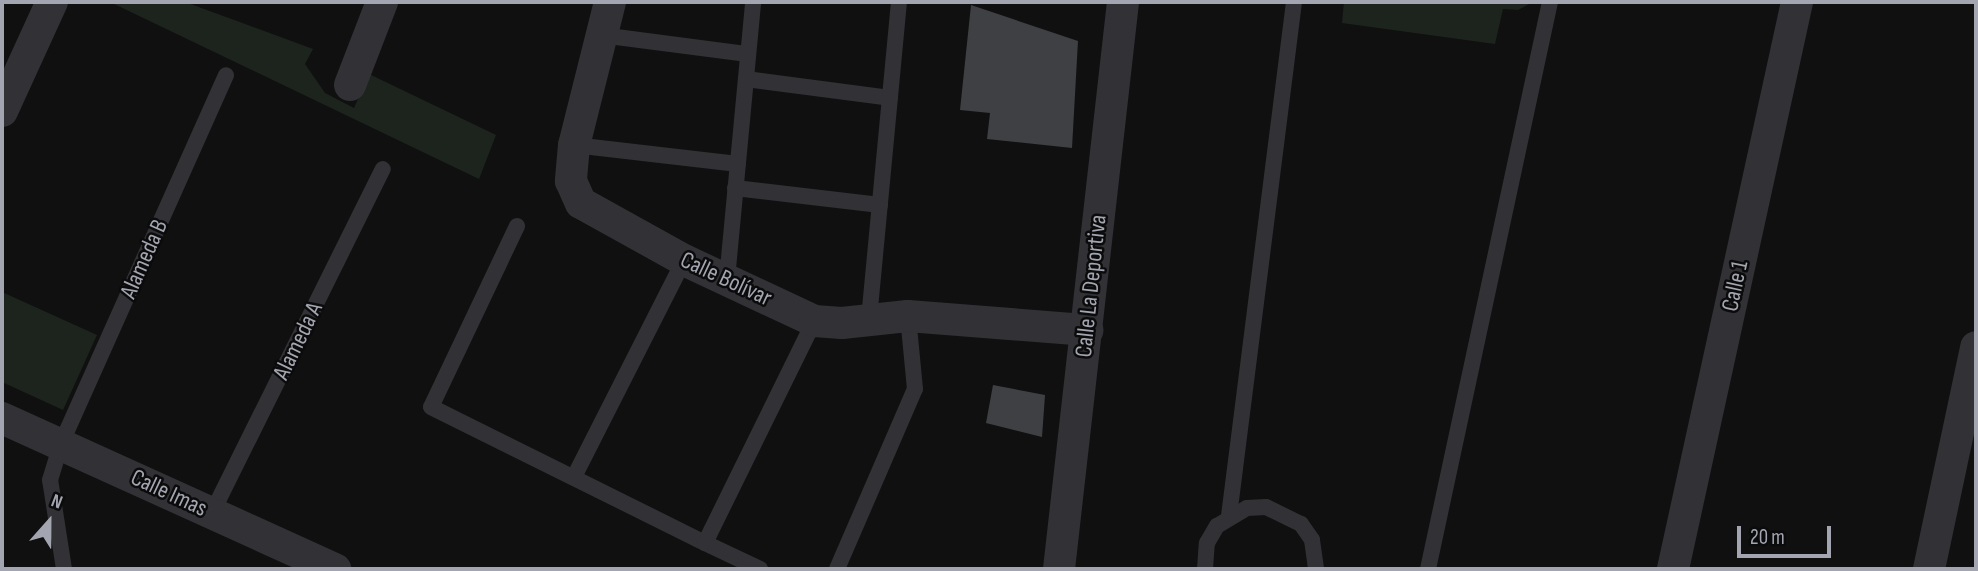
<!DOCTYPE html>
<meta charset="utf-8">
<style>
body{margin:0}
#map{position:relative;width:1978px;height:571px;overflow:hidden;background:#101011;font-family:"Sofia Sans Condensed",sans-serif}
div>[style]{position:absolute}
.green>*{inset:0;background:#1d241e}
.building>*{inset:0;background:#3f4044}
.lane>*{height:16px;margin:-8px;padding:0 8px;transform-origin:8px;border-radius:8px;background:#323236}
.street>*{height:32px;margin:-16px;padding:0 16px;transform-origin:16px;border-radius:16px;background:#323236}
span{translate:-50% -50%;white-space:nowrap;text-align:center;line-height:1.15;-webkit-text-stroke:5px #0b0b0c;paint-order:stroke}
.street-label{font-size:24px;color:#a3a6b1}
.frame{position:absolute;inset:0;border:4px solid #a3a6b1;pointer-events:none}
.north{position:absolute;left:14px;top:487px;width:70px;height:70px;-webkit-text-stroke:5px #0b0b0c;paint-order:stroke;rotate:21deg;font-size:19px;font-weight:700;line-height:28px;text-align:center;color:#a3a6b1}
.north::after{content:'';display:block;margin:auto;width:24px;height:32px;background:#a3a6b1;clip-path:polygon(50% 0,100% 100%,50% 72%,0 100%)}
.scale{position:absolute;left:1737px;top:526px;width:94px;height:32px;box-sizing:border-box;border:4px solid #a3a6b1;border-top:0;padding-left:9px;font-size:21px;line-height:24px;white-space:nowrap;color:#a3a6b1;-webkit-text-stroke:5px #0b0b0c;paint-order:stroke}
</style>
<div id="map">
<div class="green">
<i style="clip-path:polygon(110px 2px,185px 2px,313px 49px,305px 64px,325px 93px,354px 108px,369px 74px,496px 135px,479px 179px)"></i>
<i style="clip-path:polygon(1344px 2px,1533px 2px,1518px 10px,1503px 9px,1495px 44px,1342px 23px)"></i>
<i style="clip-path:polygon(2px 292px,97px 335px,63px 410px,2px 382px)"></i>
</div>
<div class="building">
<i style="clip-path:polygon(971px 5px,1078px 41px,1072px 148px,987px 139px,990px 113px,960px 110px)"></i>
<i style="clip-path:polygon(993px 385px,1045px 395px,1042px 437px,986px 423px)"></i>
</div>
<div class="lane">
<i style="left:601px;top:35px;width:148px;rotate:7.4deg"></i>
<i style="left:746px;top:79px;width:145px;rotate:7.5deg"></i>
<i style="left:574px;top:145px;width:165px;rotate:6.6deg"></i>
<i style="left:735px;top:188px;width:146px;rotate:6.7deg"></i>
<i style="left:517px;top:226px;width:200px;rotate:115.4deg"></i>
<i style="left:431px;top:407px;width:306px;rotate:26.4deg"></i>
<i style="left:705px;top:543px;width:247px;rotate:-63.8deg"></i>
<i style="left:727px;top:279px;width:278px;rotate:-84.6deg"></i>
<i style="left:869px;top:319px;width:318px;rotate:-84.6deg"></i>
<i style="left:574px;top:477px;width:243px;rotate:-63.1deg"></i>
<i style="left:212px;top:513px;width:384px;rotate:-63.6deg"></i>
<i style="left:1229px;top:516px;width:518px;rotate:-82.79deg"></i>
<i style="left:705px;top:543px;width:61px;rotate:25.3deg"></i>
<i style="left:64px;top:569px;width:90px;rotate:-98.9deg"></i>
<i style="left:50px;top:480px;width:38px;rotate:-73deg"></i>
<i style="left:61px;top:444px;width:404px;rotate:-65.9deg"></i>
<i style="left:837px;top:569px;width:196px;rotate:-66.6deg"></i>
<i style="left:915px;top:389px;width:73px;rotate:-95.5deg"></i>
<i style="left:1205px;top:569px;width:26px;rotate:-86deg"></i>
<i style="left:1207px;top:543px;width:20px;rotate:-60deg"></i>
<i style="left:1217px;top:526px;width:35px;rotate:-31deg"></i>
<i style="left:1247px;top:508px;width:19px;rotate:-3deg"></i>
<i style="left:1266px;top:507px;width:39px;rotate:26deg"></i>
<i style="left:1301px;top:524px;width:19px;rotate:55deg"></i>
<i style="left:1312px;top:540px;width:29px;rotate:82deg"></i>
<i style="left:1428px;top:569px;width:580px;rotate:-77.86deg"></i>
</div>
<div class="street">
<i style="left:610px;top:2px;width:147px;rotate:104.1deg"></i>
<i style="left:574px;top:145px;width:36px;rotate:95deg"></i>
<i style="left:571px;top:181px;width:24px;rotate:66deg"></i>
<i style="left:581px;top:203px;width:118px;rotate:29deg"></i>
<i style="left:684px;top:260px;width:144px;rotate:25.1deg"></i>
<i style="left:814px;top:321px;width:28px;rotate:4deg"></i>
<i style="left:842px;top:323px;width:66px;rotate:-6.1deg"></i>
<i style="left:908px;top:316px;width:180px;rotate:4.5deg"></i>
<i style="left:350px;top:85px;width:89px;rotate:-68.9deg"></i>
<i style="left:2px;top:111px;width:120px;rotate:-65.4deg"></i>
<i style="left:2px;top:418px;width:366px;rotate:24.4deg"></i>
<i style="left:1059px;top:569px;width:571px;rotate:-83.56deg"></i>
<i style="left:1673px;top:569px;width:580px;rotate:-77.66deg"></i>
<i style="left:1929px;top:569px;width:227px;rotate:-78deg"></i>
</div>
<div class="street-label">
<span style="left:144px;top:259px;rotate:-66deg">Alameda B</span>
<span style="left:726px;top:279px;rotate:25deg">Calle Bolívar</span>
<span style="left:1091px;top:286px;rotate:-84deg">Calle La Deportiva</span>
<span style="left:1735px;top:286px;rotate:-78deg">Calle 1</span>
<span style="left:298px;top:341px;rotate:-64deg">Alameda A</span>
<span style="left:169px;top:493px;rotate:25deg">Calle Imas</span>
</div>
<div class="frame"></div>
<div class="north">N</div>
<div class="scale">20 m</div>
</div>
